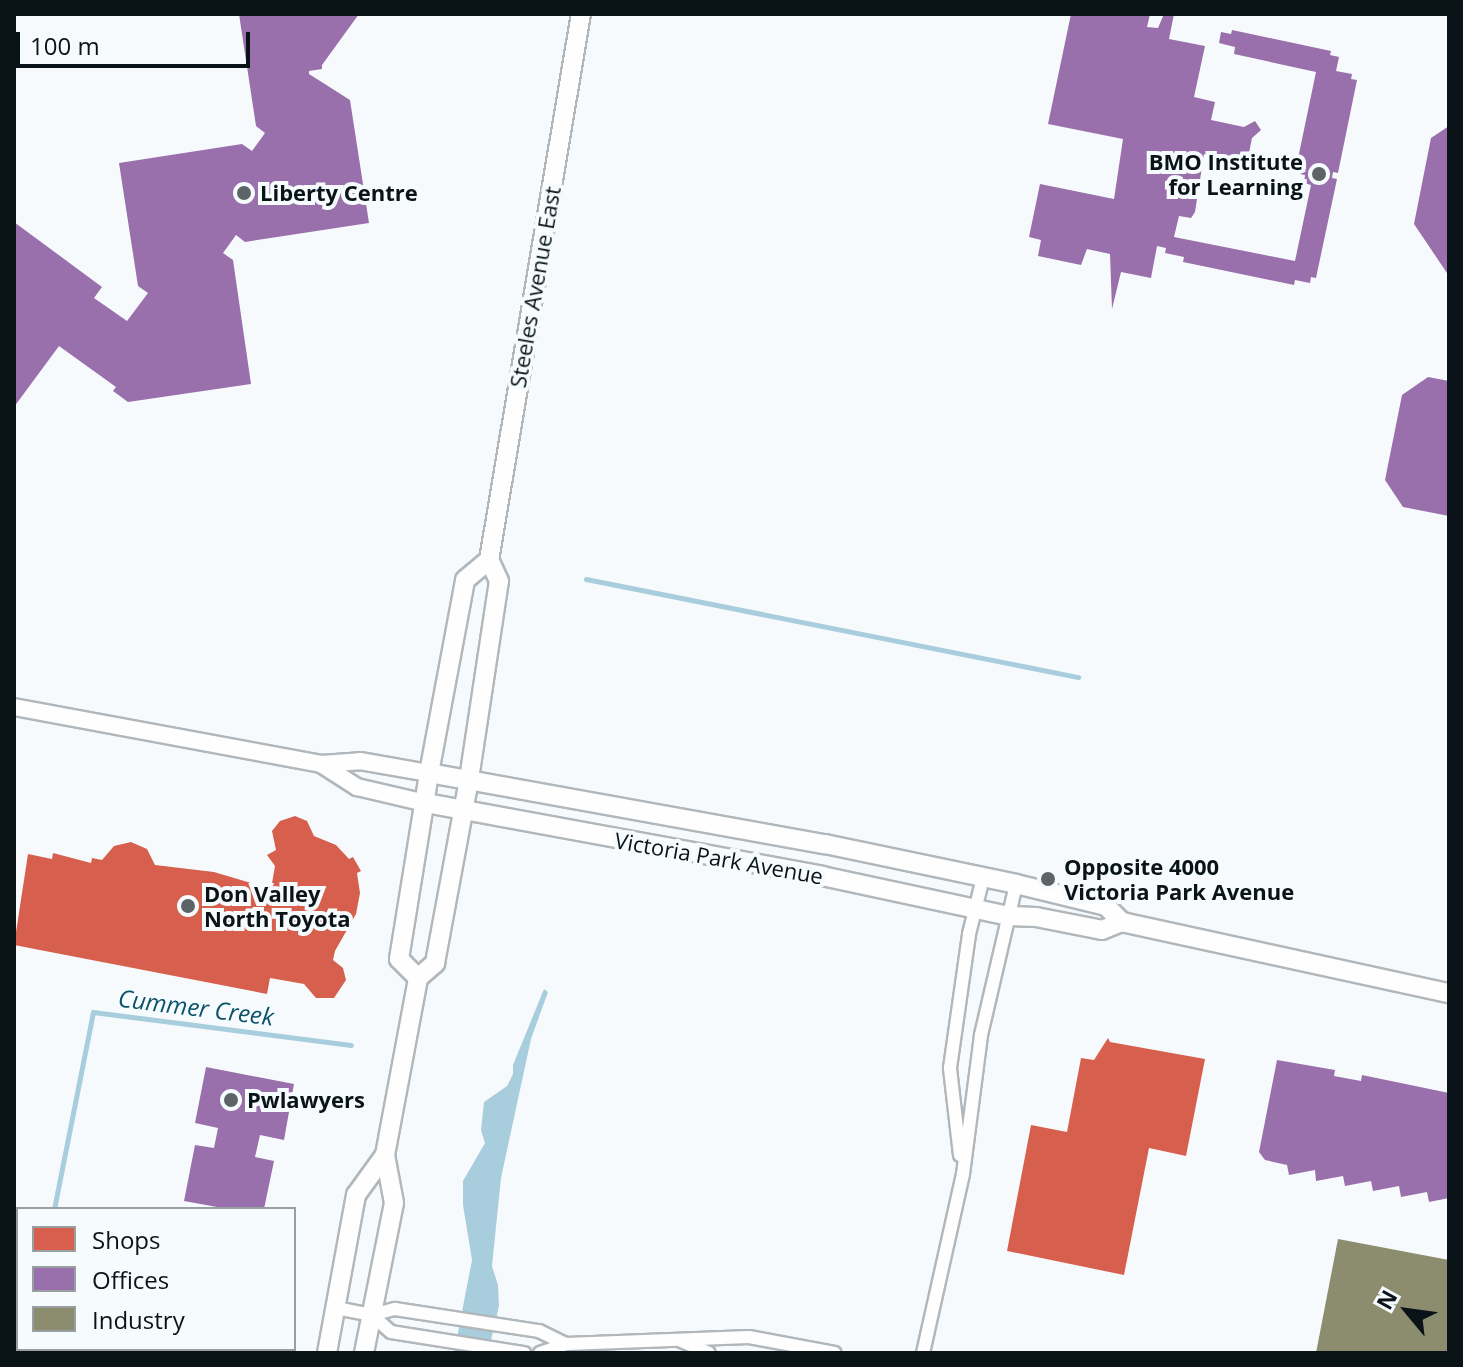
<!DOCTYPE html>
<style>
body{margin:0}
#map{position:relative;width:1463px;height:1367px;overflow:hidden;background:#f7fafc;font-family:"Open Sans",sans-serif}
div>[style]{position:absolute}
.water>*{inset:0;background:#a8cede}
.shops>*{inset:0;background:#d6604d}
.offices>*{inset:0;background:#9970ab}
.industry>*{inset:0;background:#8c8c6e}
.stream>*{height:5px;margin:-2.5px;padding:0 2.5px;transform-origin:2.5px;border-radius:2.5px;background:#a8cede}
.roads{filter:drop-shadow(2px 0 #b1b7ba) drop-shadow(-2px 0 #b1b7ba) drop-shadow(0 2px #b1b7ba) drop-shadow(0 -2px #b1b7ba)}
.minor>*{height:12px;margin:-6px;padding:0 6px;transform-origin:6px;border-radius:6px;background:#fefeff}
.tertiary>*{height:16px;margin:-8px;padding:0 8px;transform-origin:8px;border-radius:8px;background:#fefeff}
.secondary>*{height:18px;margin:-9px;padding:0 9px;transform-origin:9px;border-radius:9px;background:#fefeff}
.dots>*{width:22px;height:22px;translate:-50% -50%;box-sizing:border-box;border:4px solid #f6fbfd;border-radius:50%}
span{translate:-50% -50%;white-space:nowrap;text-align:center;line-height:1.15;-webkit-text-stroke:8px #f6fbfd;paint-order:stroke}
.poi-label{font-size:22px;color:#0a1418;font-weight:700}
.right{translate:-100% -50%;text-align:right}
.left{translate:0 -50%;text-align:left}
.street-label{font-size:22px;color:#0a1418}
.water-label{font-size:24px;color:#0b526a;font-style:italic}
.frame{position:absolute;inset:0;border:16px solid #0a1418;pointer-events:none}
.legend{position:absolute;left:16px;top:1207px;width:280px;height:144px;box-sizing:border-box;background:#f6fbfd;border:2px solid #989fa1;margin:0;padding:10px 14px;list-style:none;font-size:24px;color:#0a1418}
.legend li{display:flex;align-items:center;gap:16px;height:40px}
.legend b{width:40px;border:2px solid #989fa1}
.north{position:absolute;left:1367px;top:1271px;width:80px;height:80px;-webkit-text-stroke:6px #f6fbfd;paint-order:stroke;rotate:299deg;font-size:22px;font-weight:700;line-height:32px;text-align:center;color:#0a1418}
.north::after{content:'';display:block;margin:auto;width:28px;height:36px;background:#0a1418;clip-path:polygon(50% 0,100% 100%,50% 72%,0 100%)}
.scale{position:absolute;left:16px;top:32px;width:234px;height:36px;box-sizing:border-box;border:4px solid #0a1418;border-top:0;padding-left:10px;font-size:24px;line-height:28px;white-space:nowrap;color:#0a1418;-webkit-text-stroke:6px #f6fbfd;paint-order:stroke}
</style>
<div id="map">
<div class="water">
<i style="clip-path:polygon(544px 989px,548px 992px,531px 1039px,501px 1178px,492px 1266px,498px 1285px,499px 1306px,488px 1353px,454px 1353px,472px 1260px,463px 1205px,463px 1181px,485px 1143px,481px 1130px,484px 1102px,507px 1086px,513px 1074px,513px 1065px)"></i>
</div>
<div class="shops">
<i style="clip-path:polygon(295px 816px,307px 821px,314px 836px,336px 845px,349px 859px,353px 857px,361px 871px,357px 873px,360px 893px,356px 914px,335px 951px,333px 960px,343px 968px,346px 980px,334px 998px,316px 998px,304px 984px,270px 978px,267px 994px,14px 945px,28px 854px,52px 859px,53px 853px,91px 863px,92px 858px,102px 860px,114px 846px,131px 842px,147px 849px,155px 865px,214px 872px,271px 889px,275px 866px,267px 855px,276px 850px,272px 831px,280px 821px)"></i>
<i style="clip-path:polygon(1108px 1038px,1110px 1042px,1205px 1059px,1186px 1156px,1149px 1148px,1124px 1275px,1007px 1251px,1031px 1125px,1067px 1132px,1081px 1058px,1094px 1060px)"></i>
<i style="clip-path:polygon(88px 1349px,135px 1349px,134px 1353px,87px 1353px)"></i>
<i style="clip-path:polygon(184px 1349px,229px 1349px,228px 1353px,187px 1353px)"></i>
</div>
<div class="offices">
<i style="clip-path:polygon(239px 14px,359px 14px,322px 65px,322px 69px,309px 71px,309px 74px,350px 100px,369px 223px,245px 242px,236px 235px,223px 253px,233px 260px,251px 384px,128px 402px,113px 391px,116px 387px,59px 346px,14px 407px,14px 222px,102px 287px,94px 298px,127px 321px,148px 293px,138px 286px,119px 163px,242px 144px,252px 151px,265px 133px,256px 126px)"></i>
<i style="clip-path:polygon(1071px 14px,1150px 14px,1147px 27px,1158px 28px,1164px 14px,1174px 14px,1169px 39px,1205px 46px,1194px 97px,1215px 102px,1211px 120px,1244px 127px,1255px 121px,1261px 130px,1252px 138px,1247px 163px,1204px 154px,1195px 212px,1191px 218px,1179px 216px,1174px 237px,1295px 261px,1311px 185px,1304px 183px,1305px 175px,1295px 173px,1316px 72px,1234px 54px,1235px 47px,1219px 43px,1221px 32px,1231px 34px,1232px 30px,1331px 51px,1330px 55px,1339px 57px,1336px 71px,1352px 74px,1351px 79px,1357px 80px,1338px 173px,1333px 172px,1332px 178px,1337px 179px,1316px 278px,1311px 277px,1310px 283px,1295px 280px,1294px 285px,1183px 262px,1184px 257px,1165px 253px,1166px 248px,1157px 246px,1151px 278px,1121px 272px,1112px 309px,1110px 254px,1087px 249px,1081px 265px,1038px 256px,1041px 240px,1029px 237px,1040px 184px,1114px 199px,1123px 139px,1048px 124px)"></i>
<i style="clip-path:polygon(1449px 126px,1449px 276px,1414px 224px,1431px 138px)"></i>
<i style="clip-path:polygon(1428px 377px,1449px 381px,1449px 516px,1403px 507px,1385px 480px,1402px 395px)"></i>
<i style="clip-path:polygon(1277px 1060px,1335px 1070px,1334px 1076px,1361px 1081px,1362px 1075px,1449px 1093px,1449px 1198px,1429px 1202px,1427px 1192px,1401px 1197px,1399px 1186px,1373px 1191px,1371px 1181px,1345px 1186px,1343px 1176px,1316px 1181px,1315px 1170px,1289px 1175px,1287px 1165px,1265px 1160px,1259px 1152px)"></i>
<i style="clip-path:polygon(206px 1067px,294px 1084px,284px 1140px,260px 1135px,255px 1157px,274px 1161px,264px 1209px,228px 1209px,184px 1201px,195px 1145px,214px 1148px,218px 1128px,195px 1123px)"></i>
</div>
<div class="industry">
<i style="clip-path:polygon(1338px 1239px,1449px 1260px,1449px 1353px,1316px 1353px)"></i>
</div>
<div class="stream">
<i style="left:586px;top:579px;width:502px;rotate:11.27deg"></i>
<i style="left:54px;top:1209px;width:201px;rotate:-78.8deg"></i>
<i style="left:93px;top:1012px;width:260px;rotate:7.3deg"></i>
<i style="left:26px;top:1353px;width:4px;rotate:-76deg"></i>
</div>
<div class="roads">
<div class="minor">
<i style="left:960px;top:1155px;width:88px;rotate:-96.6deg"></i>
<i style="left:950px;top:1068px;width:135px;rotate:-81.9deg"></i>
<i style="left:969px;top:934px;width:58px;rotate:-76deg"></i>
<i style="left:336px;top:1308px;width:37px;rotate:11deg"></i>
<i style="left:372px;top:1315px;width:24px;rotate:-15deg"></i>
<i style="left:395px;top:1309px;width:146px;rotate:8.7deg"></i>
<i style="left:539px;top:1331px;width:30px;rotate:26deg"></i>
<i style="left:372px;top:1315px;width:25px;rotate:42deg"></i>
<i style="left:391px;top:1332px;width:135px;rotate:9deg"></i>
<i style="left:681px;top:1341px;width:30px;rotate:23deg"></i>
<i style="left:540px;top:1353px;width:28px;rotate:-19deg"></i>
<i style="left:566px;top:1344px;width:183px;rotate:-2.2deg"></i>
<i style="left:749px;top:1337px;width:87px;rotate:10.5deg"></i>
<i style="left:923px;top:1353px;width:183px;rotate:-77.4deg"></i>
<i style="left:963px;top:1174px;width:140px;rotate:-82.6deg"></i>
<i style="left:981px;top:1035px;width:155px;rotate:-76.9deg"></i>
</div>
<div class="tertiary">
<i style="left:14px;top:707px;width:312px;rotate:10.5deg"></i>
<i style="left:321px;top:764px;width:39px;rotate:-4deg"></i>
<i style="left:360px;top:761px;width:70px;rotate:9.9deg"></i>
<i style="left:321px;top:764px;width:43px;rotate:32.6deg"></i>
<i style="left:357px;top:787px;width:71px;rotate:13.1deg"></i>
</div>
<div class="secondary">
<i style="left:429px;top:773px;width:402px;rotate:10.2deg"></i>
<i style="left:825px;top:844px;width:195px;rotate:11.8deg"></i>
<i style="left:1016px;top:884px;width:93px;rotate:13.7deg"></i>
<i style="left:1106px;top:906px;width:23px;rotate:45deg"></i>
<i style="left:1122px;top:922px;width:335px;rotate:12.3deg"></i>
<i style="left:426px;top:803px;width:403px;rotate:10.4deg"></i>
<i style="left:822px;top:876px;width:191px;rotate:12.1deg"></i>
<i style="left:1009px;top:916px;width:27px;rotate:2deg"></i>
<i style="left:1036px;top:917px;width:67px;rotate:11.1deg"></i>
<i style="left:1102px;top:930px;width:22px;rotate:-22deg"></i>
<i style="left:418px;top:978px;width:27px;rotate:-135deg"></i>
<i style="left:399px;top:959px;width:188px;rotate:-80.8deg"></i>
<i style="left:429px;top:773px;width:196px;rotate:-79.4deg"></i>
<i style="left:465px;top:580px;width:31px;rotate:-40deg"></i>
<i style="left:327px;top:1353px;width:161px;rotate:-79.6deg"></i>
<i style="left:356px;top:1195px;width:49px;rotate:-54.1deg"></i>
<i style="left:364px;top:1353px;width:153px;rotate:-78.7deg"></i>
<i style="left:394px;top:1203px;width:49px;rotate:-100.6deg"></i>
<i style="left:385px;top:1155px;width:180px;rotate:-79.4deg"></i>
<i style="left:418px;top:978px;width:23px;rotate:-41deg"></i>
<i style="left:435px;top:963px;width:187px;rotate:-79.5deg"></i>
<i style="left:469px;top:779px;width:200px;rotate:-81.4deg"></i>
<i style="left:499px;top:581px;width:23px;rotate:-115deg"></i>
<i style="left:489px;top:560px;width:554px;rotate:-80.44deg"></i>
</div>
</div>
<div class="dots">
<i style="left:1319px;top:174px;background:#5d6468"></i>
<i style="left:244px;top:193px;background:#5d6468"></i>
<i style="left:1048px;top:879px;background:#5d6468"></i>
<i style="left:188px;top:906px;background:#5d6468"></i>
<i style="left:231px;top:1100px;background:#5d6468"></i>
</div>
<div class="poi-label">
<span class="right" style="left:1303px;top:174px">BMO Institute<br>for Learning</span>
<span class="left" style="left:260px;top:193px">Liberty Centre</span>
<span class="left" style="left:1064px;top:879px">Opposite 4000<br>Victoria Park Avenue</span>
<span class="left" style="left:204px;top:906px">Don Valley<br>North Toyota</span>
<span class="left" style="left:247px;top:1100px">Pwlawyers</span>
</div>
<div class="street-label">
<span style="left:535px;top:287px;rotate:-80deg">Steeles Avenue East</span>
<span style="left:719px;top:858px;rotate:10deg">Victoria Park Avenue</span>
</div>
<div class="water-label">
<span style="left:196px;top:1007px;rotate:7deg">Cummer Creek</span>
</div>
<div class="frame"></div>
<ul class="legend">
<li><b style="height:22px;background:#d6604d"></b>Shops</li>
<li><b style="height:22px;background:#9970ab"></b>Offices</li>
<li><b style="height:22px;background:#8c8c6e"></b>Industry</li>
</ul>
<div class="north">N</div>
<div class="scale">100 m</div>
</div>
